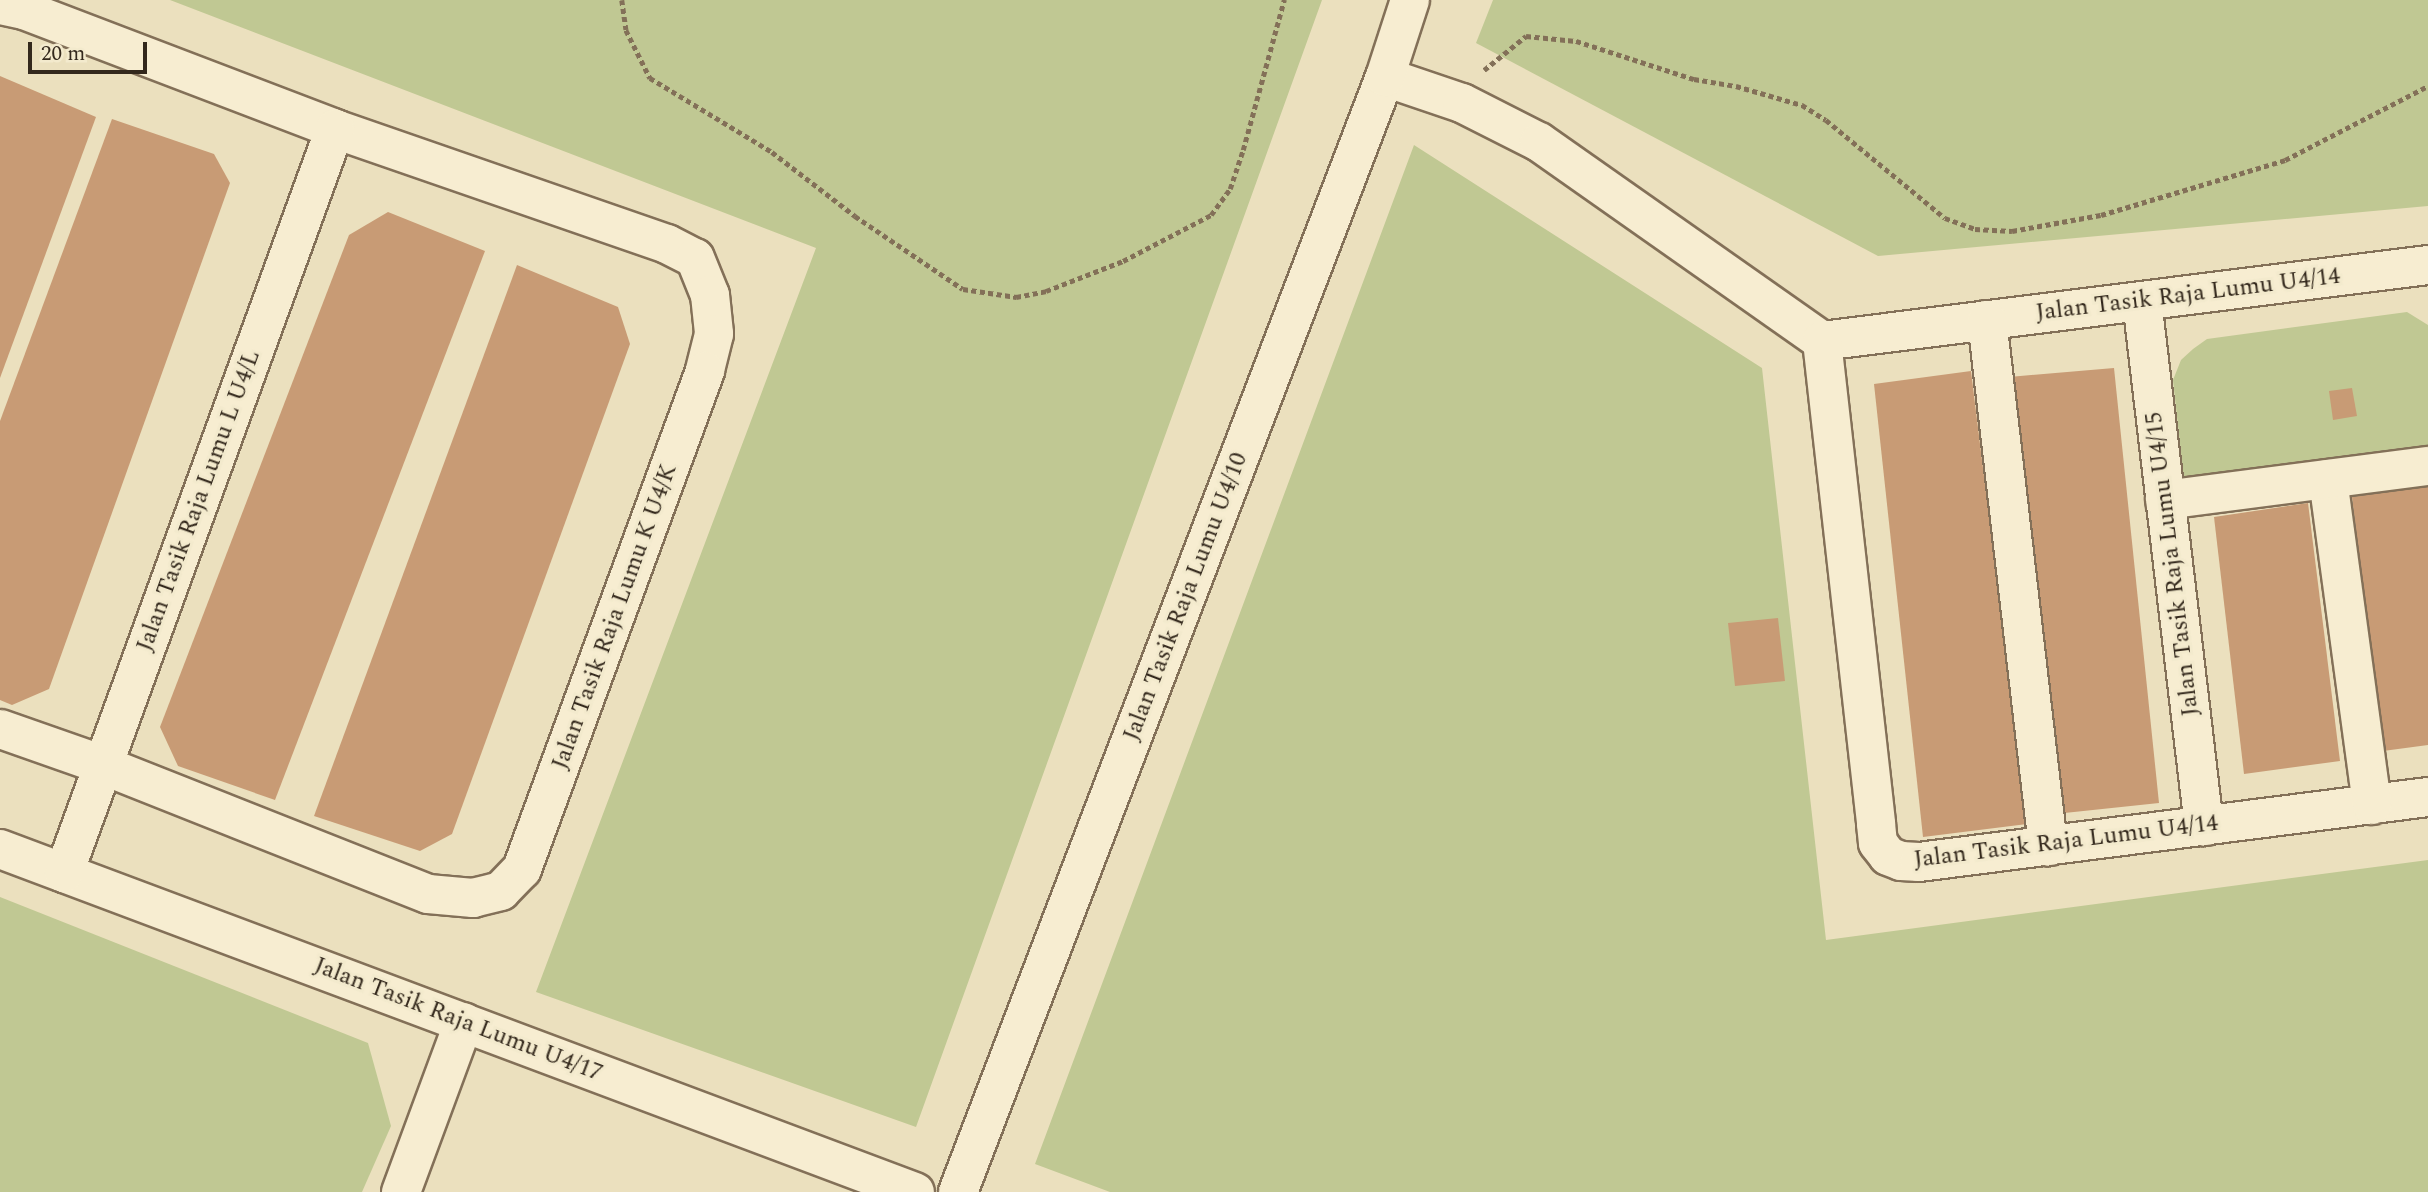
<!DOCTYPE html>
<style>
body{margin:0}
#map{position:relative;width:2428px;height:1192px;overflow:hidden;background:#ebe0be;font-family:Spectral,serif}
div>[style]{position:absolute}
.green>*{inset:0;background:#c0c893}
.building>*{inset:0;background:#c89b75}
.path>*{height:4.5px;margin-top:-2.25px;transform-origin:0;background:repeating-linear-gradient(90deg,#837058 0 5px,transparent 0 8.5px)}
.roads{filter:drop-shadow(2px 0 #837058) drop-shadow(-2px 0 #837058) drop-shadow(0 2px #837058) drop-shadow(0 -2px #837058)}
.minor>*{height:38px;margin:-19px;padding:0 19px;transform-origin:19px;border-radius:19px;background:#f7edd1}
span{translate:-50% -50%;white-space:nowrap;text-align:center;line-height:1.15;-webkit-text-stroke:6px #f3eacd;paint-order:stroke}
.street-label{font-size:24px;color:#33281c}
.scale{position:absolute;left:28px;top:42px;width:119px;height:32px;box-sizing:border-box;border:4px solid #33281c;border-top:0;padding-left:9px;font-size:21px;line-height:24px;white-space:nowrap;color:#33281c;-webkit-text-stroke:5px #f3eacd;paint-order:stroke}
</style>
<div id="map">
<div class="green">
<i style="clip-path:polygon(170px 0,1322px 0,916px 1127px,536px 992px,816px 248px)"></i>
<i style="clip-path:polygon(1493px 0,2428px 0,2428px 206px,1878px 256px,1476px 43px)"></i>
<i style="clip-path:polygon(1414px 145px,1762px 368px,1826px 940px,2428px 860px,2428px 1192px,1110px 1192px,1035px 1164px)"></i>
<i style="clip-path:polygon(2407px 312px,2428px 325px,2428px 459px,2185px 490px,2173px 380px,2181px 360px,2193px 349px,2207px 339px)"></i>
<i style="clip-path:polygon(0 897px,368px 1043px,391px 1126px,362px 1192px,0 1192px)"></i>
</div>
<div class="building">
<i style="clip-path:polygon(0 76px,96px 117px,0 378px)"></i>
<i style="clip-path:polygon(112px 119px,214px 154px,230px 183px,49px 689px,12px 705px,0 700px,0 421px)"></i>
<i style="clip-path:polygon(388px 212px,485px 251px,275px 800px,178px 766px,160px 727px,349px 235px)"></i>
<i style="clip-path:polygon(517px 265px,618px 307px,630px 344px,452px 834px,420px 851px,314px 816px)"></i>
<i style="clip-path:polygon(2114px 368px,2159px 803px,2055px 814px,2009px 377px)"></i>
<i style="clip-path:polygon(1971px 371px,2027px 824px,1923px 837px,1874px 384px)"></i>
<i style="clip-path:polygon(2352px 388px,2357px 416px,2333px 420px,2329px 391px)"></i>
<i style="clip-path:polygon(2428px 486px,2428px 745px,2383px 751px,2352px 497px)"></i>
<i style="clip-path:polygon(2308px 503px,2340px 761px,2244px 774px,2214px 517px)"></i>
<i style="clip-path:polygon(1778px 618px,1785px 681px,1735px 686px,1728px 623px)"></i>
</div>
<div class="path">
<i style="left:622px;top:0;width:30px;rotate:82deg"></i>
<i style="left:626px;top:30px;width:54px;rotate:63.4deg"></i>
<i style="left:650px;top:78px;width:143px;rotate:31.2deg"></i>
<i style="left:772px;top:152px;width:105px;rotate:37.6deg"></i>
<i style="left:855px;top:216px;width:130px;rotate:34.1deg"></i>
<i style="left:963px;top:289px;width:54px;rotate:8.6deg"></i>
<i style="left:1016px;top:297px;width:31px;rotate:-11deg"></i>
<i style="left:1046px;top:291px;width:83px;rotate:-21.3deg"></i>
<i style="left:1123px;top:261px;width:99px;rotate:-27.6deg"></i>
<i style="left:1211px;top:215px;width:32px;rotate:-54deg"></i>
<i style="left:1230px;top:189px;width:41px;rotate:-71.6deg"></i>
<i style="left:1243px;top:150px;width:156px;rotate:-74.7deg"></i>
<i style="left:1484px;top:70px;width:54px;rotate:-39deg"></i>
<i style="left:1526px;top:36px;width:50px;rotate:5.7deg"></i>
<i style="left:1576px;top:41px;width:124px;rotate:17.9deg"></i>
<i style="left:1694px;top:79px;width:43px;rotate:9.5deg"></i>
<i style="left:1736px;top:86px;width:69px;rotate:16.1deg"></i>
<i style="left:1802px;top:105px;width:28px;rotate:32deg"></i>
<i style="left:1826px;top:120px;width:154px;rotate:39.5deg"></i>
<i style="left:1945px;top:218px;width:32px;rotate:20deg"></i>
<i style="left:1975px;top:229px;width:37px;rotate:3deg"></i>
<i style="left:2012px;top:231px;width:90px;rotate:-10.2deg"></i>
<i style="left:2101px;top:215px;width:192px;rotate:-16.6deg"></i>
<i style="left:2285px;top:160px;width:161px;rotate:-27.4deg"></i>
</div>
<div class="roads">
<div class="minor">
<i style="left:0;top:5px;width:25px;rotate:12deg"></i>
<i style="left:24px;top:10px;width:333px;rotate:20.9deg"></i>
<i style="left:335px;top:129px;width:351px;rotate:19.1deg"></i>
<i style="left:667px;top:244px;width:31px;rotate:27deg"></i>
<i style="left:695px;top:258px;width:40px;rotate:68deg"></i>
<i style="left:710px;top:295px;width:39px;rotate:84deg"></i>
<i style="left:714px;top:334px;width:38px;rotate:104deg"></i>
<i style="left:705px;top:371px;width:531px;rotate:110.18deg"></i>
<i style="left:522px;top:869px;width:30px;rotate:134deg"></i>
<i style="left:501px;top:891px;width:29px;rotate:166deg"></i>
<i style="left:473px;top:898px;width:45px;rotate:-174.9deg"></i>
<i style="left:428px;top:894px;width:350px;rotate:-158.4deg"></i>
<i style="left:103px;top:765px;width:109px;rotate:-160.7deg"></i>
<i style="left:1385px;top:77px;width:81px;rotate:18.7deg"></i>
<i style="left:1462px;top:103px;width:86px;rotate:26.9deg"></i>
<i style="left:1539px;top:142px;width:346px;rotate:35.1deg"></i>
<i style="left:1822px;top:341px;width:611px;rotate:-7.15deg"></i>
<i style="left:2142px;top:301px;width:529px;rotate:83.26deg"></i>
<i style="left:1987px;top:320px;width:530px;rotate:83.38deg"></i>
<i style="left:1822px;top:341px;width:486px;rotate:83.6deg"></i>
<i style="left:1876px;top:824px;width:19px;rotate:84deg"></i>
<i style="left:1878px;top:843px;width:16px;rotate:52deg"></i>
<i style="left:1888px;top:856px;width:14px;rotate:21deg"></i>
<i style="left:1901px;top:861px;width:18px;rotate:3deg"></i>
<i style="left:1919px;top:862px;width:513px;rotate:-7.28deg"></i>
<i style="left:2328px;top:479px;width:329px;rotate:82.3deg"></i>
<i style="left:2165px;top:500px;width:265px;rotate:-7.4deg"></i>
<i style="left:0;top:849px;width:977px;rotate:20.55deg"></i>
<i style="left:64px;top:873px;width:792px;rotate:-69.99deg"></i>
<i style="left:401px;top:1192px;width:181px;rotate:-69.7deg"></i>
<i style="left:958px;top:1192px;width:1194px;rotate:-69.05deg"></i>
<i style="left:1385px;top:77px;width:81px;rotate:-72deg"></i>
</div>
</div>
<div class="street-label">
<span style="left:2188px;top:295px;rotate:-7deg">Jalan Tasik Raja Lumu U4/14</span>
<span style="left:199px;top:501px;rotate:-70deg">Jalan Tasik Raja Lumu L U4/L</span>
<span style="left:2173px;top:564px;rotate:-97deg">Jalan Tasik Raja Lumu U4/15</span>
<span style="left:1186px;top:597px;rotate:-69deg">Jalan Tasik Raja Lumu U4/10</span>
<span style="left:615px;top:617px;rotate:-70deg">Jalan Tasik Raja Lumu K U4/K</span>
<span style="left:2066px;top:842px;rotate:-7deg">Jalan Tasik Raja Lumu U4/14</span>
<span style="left:458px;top:1020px;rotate:21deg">Jalan Tasik Raja Lumu U4/17</span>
</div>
<div class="scale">20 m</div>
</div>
